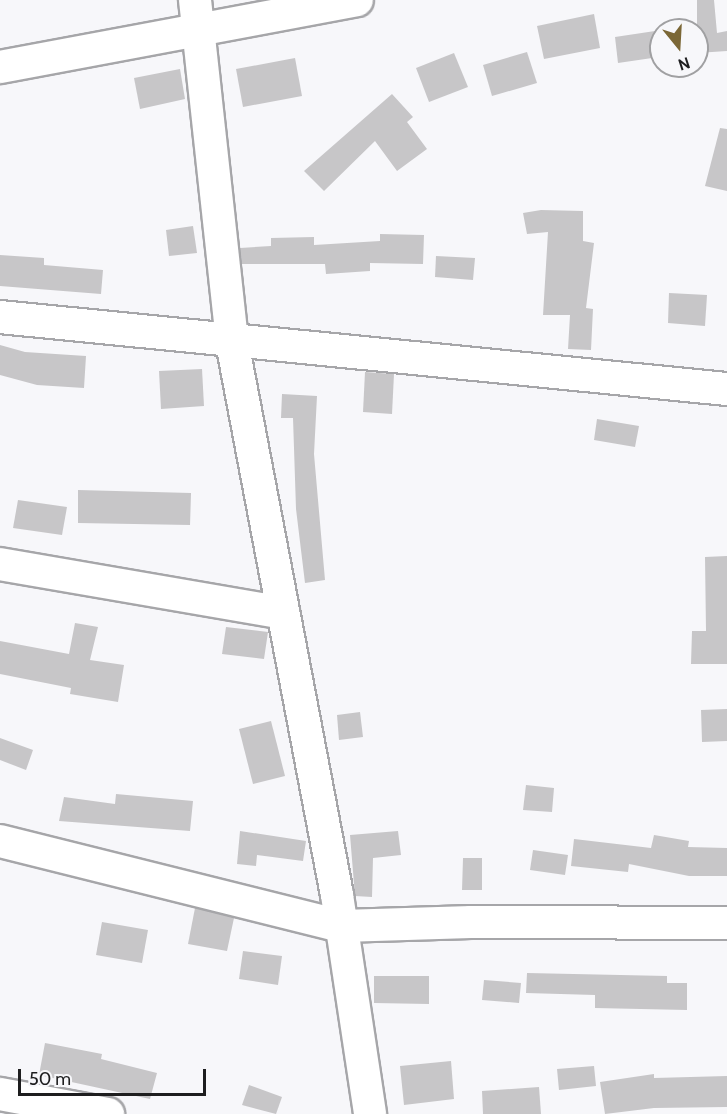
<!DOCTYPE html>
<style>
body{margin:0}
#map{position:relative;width:727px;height:1114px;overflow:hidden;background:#f7f7fa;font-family:Cabin,sans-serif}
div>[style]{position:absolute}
.building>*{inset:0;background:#c7c6c8}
.roads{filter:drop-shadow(2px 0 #a6a6a9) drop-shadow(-2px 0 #a6a6a9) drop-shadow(0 2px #a6a6a9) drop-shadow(0 -2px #a6a6a9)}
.minor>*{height:32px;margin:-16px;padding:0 16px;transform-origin:16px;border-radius:16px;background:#fff}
span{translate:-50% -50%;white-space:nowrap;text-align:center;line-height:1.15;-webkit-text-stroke:4.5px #f7f7fa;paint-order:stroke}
.north{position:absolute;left:649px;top:18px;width:60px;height:60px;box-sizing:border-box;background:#f7f7fa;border:2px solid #a0a0a2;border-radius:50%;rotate:162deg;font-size:16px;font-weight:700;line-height:24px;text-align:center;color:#1e1e1f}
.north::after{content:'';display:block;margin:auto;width:21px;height:27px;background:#7b6736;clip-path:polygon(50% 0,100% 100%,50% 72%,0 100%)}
.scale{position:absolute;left:18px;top:1069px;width:188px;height:27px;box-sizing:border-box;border:3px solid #1e1e1f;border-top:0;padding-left:8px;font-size:18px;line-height:21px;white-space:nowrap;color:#1e1e1f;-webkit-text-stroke:4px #f7f7fa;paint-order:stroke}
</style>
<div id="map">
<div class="building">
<i style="clip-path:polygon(697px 0,714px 0,717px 33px,727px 31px,727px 51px,697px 53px)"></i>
<i style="clip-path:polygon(594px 14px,600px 48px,544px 59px,537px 26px)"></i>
<i style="clip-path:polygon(655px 31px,659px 57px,618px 63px,615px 37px)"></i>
<i style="clip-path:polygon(527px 52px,537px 83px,492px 96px,483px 65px)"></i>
<i style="clip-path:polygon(454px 53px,468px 87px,429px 102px,416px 68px)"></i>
<i style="clip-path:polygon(295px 58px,302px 96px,243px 107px,236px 69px)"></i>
<i style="clip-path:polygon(180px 69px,185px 99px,140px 109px,134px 78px)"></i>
<i style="clip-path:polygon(392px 94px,413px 117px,407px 122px,427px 149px,397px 171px,375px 141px,324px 191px,304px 171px)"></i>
<i style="clip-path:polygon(720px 128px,727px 129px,727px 191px,705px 186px)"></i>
<i style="clip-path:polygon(541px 210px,583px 211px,583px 241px,594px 243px,586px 308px,593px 309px,591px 350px,568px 349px,570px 315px,543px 315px,548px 232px,527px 234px,523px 213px)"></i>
<i style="clip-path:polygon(193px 226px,197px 253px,169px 256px,166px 230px)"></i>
<i style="clip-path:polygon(380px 234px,424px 235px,423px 264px,370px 263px,370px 271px,326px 274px,325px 264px,242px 264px,240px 248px,271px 246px,271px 238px,314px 237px,314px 245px,380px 241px)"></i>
<i style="clip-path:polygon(0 255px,44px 258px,44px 265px,103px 270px,101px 294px,0 286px)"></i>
<i style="clip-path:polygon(436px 256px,475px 258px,473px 280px,435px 277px)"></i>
<i style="clip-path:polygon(669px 293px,707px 295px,705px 326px,668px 323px)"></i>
<i style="clip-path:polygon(0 345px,25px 352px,86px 356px,84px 388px,37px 385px,0 375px)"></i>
<i style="clip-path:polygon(202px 369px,204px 406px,161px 409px,159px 371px)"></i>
<i style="clip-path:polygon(365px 372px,394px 374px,392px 414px,363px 412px)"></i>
<i style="clip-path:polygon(282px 394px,317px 396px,314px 454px,325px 580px,305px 583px,296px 509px,293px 418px,281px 418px)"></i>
<i style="clip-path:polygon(597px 419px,639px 426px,635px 447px,594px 440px)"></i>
<i style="clip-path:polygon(78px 490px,191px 493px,190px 525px,78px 523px)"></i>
<i style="clip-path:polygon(18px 500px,67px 507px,62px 535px,13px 528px)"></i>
<i style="clip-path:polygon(727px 556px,727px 664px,691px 664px,692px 631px,706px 631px,705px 557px)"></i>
<i style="clip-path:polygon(75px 623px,98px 627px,90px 660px,124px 665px,118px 702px,70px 694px,71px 688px,0 674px,0 641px,69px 654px)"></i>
<i style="clip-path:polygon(226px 627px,268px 632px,264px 659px,222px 654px)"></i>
<i style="clip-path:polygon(727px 709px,727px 741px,702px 742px,701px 710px)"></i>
<i style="clip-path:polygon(360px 712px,363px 737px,339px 740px,337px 715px)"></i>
<i style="clip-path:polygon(271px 721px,285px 776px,253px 784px,239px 729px)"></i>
<i style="clip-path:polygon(0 738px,33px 750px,26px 770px,0 760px)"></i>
<i style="clip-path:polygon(526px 785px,554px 788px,552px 812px,523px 810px)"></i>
<i style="clip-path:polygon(116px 794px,193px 801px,190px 831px,59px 821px,64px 797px,115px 804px)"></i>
<i style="clip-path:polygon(240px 831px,306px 841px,303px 861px,257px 855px,256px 866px,237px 864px)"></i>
<i style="clip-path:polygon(398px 831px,401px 855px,373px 858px,372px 897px,355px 896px,350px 835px)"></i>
<i style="clip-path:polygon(654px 835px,689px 841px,688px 847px,727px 848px,727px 876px,689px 876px,629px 864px,628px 872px,571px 866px,574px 839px,651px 848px)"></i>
<i style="clip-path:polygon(533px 850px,568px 855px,565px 875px,530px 870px)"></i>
<i style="clip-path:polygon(463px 858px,482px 858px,482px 890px,462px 890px)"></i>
<i style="clip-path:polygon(195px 908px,234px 918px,227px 951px,188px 944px)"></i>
<i style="clip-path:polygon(102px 922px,148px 930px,142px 963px,96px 955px)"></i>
<i style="clip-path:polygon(243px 951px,282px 956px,278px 985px,239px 979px)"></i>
<i style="clip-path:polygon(527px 973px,667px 976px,667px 983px,687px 983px,687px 1010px,595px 1008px,595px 995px,526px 993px)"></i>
<i style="clip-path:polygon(374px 976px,429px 976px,429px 1004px,374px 1003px)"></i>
<i style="clip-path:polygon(484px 980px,521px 983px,519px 1003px,482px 1000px)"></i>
<i style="clip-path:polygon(45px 1043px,102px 1054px,101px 1059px,157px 1073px,150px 1099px,39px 1075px)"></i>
<i style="clip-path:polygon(451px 1061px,454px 1099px,404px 1105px,400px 1066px)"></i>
<i style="clip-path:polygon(594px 1066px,596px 1086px,559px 1090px,557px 1069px)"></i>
<i style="clip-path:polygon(654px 1074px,654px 1078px,727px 1076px,727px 1107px,654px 1108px,605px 1114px,600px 1082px)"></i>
<i style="clip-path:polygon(249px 1085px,282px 1097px,276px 1114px,242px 1105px)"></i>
<i style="clip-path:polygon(539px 1087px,541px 1114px,483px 1114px,482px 1091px)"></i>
</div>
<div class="roads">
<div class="minor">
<i style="left:195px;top:0;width:344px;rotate:83.8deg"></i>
<i style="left:232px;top:342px;width:563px;rotate:79.25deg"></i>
<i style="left:337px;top:895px;width:221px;rotate:81.4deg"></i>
<i style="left:0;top:67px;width:363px;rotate:-10.6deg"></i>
<i style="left:0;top:317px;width:731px;rotate:5.66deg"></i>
<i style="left:0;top:564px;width:287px;rotate:9.8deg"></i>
<i style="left:0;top:841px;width:352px;rotate:14deg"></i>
<i style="left:342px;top:926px;width:129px;rotate:-1.8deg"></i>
<i style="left:471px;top:922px;width:256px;rotate:0.2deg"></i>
<i style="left:0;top:1094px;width:110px;rotate:10.5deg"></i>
</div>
</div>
<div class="north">N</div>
<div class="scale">50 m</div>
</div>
